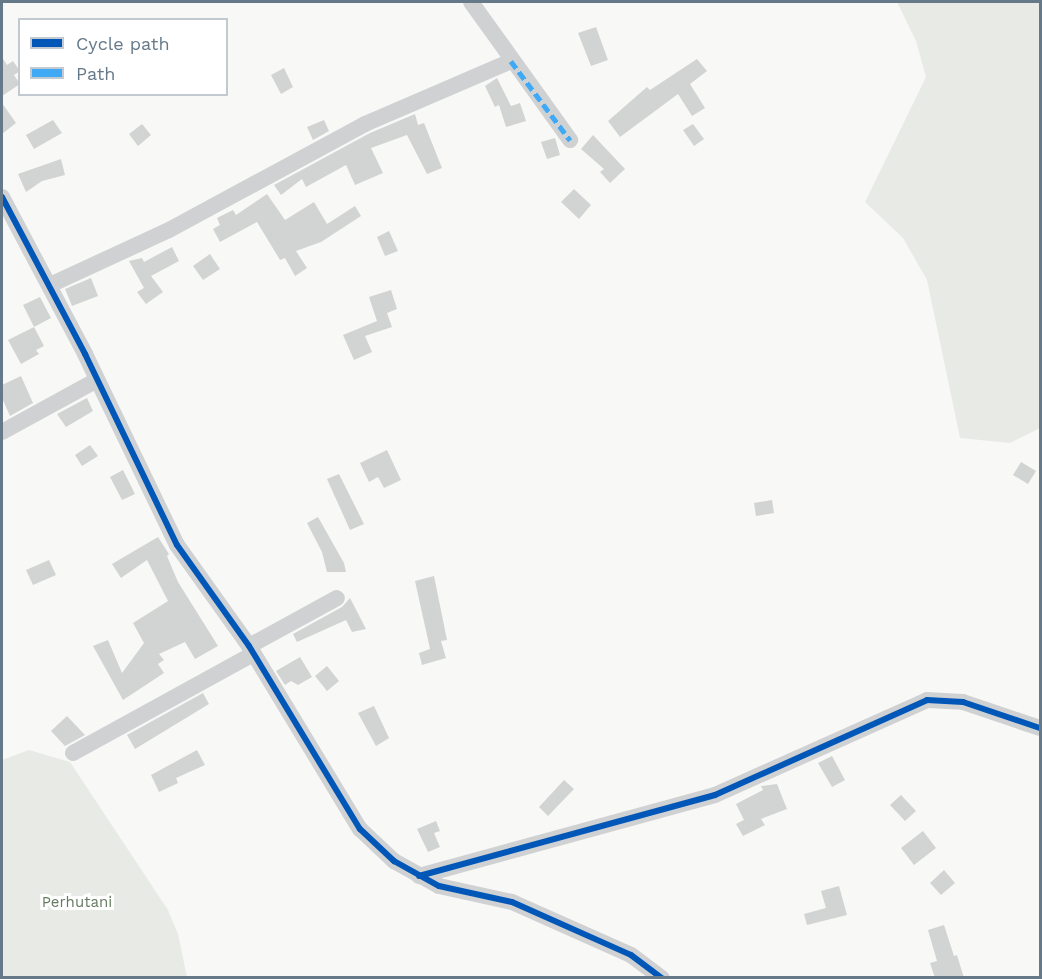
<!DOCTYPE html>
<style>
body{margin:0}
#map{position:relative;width:1042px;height:979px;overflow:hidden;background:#f8f8f7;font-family:"Work Sans",sans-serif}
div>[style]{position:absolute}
.green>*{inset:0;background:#e8ebe5}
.building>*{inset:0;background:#d2d3d3}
.minor>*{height:16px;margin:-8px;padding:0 8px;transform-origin:8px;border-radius:8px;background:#d0d1d2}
.quiet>*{height:4.5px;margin-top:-2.25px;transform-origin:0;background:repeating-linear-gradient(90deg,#3fa9f5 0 9px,transparent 0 13.5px)}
.cycleway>*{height:6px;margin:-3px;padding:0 3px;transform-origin:3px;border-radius:3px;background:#0057b8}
span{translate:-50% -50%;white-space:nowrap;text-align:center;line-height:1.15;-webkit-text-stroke:6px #fff;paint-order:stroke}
.park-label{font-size:15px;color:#667a61}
.frame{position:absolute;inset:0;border:3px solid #667989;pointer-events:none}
.legend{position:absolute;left:18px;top:18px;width:210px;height:78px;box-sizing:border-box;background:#fff;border:2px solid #c2c9d0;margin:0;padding:8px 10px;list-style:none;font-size:18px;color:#667989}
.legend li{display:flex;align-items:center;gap:12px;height:30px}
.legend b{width:30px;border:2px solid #c2c9d0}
</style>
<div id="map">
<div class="green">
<i style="clip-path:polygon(897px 2px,1040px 2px,1040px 428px,1010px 443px,960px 438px,927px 280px,903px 238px,865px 202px,926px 77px,916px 41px)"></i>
<i style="clip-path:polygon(29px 750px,70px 762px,168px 910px,178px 934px,187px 977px,2px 977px,2px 760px)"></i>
</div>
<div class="building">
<i style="clip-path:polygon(596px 27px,608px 60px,591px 66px,578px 33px)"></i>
<i style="clip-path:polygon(2px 57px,7px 65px,13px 61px,20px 71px,14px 75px,20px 84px,2px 96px)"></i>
<i style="clip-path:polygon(697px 59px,707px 71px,690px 84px,705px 108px,692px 116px,678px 94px,620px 137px,608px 121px,647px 87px,650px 90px)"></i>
<i style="clip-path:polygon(284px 68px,293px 87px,281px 94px,271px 75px)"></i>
<i style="clip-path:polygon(497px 78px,511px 106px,520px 103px,526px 121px,506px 127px,499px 105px,495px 107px,485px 86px)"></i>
<i style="clip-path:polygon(2px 103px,16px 123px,2px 134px)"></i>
<i style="clip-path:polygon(415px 114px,418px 125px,424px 123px,442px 168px,427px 174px,407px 135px,371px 148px,383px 173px,355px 185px,346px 165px,306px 187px,302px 179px,281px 195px,274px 185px,370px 133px)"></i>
<i style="clip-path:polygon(53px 120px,62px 133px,34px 149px,26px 135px)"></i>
<i style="clip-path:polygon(324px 120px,329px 131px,313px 140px,307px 127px)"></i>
<i style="clip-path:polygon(142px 124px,151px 135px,138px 146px,129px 134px)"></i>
<i style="clip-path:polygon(693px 124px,704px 139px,694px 146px,683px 130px)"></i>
<i style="clip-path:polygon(593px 135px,625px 169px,610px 183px,600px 172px,604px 169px,581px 149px)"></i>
<i style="clip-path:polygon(555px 138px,560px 155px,547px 159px,541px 142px)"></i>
<i style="clip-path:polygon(61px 159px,65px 175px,42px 181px,26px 192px,18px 174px)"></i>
<i style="clip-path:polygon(574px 189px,591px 205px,579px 219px,561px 202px)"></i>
<i style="clip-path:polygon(267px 194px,285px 220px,314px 202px,327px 224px,355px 206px,361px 216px,321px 242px,296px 251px,307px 268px,295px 276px,285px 258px,280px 260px,257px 222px,220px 242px,213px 229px,220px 225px,217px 218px,233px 210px,236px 215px)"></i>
<i style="clip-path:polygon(389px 231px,398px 251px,385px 256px,377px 237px)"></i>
<i style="clip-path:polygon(172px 247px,179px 261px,151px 276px,163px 292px,146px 304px,137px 292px,144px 288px,129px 261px,142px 258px,144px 262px)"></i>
<i style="clip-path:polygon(210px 254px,220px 269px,203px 280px,193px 266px)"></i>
<i style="clip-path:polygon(91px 278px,98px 296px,72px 306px,65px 289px)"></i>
<i style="clip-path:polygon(391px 290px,397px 309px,387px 313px,392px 327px,365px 336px,372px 352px,354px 360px,343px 335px,377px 321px,369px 297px)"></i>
<i style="clip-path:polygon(40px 297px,51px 318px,34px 327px,23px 305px)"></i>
<i style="clip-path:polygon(34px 327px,44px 346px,36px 350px,39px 354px,21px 364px,8px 340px)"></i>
<i style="clip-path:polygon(21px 376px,33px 403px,10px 416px,2px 398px,2px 385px)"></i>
<i style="clip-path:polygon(87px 398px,93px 411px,66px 427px,57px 414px)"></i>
<i style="clip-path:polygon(90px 445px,98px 456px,82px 466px,75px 455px)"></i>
<i style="clip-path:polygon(387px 450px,401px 480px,384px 488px,378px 477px,369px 482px,360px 463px)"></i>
<i style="clip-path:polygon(1021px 462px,1036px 471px,1028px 484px,1013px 475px)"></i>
<i style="clip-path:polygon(123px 470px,135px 494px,122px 500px,110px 477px)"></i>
<i style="clip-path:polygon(339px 474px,364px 524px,350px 530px,327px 479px)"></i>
<i style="clip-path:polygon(772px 500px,774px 513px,756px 516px,754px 503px)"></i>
<i style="clip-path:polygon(318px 517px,344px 563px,346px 572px,327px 572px,322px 552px,307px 523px)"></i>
<i style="clip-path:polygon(158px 537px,169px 554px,167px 556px,178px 582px,218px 646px,195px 659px,185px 642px,159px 654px,164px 660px,158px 664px,164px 673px,123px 700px,93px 646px,108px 640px,122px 673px,144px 643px,133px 623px,168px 601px,147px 560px,121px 578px,112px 564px)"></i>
<i style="clip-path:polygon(49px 560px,56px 575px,33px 585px,26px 570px)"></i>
<i style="clip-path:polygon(434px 576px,447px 640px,441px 641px,446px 658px,422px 665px,419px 653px,430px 649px,415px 581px)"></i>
<i style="clip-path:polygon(350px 598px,366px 629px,352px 632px,346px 620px,297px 642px,293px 634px,342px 607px)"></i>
<i style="clip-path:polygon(300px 657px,312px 677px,298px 685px,291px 681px,285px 685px,276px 671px)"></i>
<i style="clip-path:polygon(327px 666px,339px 681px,327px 691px,315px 676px)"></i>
<i style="clip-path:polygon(203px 693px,209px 704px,135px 749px,127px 735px)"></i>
<i style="clip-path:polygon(374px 706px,389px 738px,376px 746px,358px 713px)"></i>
<i style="clip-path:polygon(67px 716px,85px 735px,65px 746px,51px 731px)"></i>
<i style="clip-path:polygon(197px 750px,205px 765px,176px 778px,178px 783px,159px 792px,151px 775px)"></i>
<i style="clip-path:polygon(832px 756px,845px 780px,832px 787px,818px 763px)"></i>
<i style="clip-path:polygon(564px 780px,574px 789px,548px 816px,539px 807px)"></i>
<i style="clip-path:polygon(777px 784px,787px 809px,761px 819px,765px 825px,743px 836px,736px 824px,744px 820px,736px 804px,763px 790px,761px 786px)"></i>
<i style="clip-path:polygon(901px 795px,916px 811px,905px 821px,890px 805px)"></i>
<i style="clip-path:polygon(436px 821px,440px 831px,434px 833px,440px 847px,428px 852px,417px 829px)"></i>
<i style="clip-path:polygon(923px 831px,936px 848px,914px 865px,901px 848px)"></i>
<i style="clip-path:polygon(944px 870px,955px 883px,941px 895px,930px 883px)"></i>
<i style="clip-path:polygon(839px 886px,847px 915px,807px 925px,804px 914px,826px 908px,821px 891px)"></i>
<i style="clip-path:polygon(944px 925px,954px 956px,957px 955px,964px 978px,935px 978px,930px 963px,937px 961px,928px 930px)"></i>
</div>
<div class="minor">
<i style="left:471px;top:2px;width:170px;rotate:54.3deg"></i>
<i style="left:2px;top:197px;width:178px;rotate:62.1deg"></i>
<i style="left:85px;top:354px;width:212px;rotate:64.3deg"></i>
<i style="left:177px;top:545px;width:124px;rotate:54.5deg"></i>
<i style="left:249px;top:646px;width:214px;rotate:58.8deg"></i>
<i style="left:360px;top:829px;width:47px;rotate:43.3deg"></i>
<i style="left:394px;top:861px;width:51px;rotate:29.1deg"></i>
<i style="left:439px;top:886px;width:75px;rotate:12.4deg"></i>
<i style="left:512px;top:902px;width:130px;rotate:24deg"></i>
<i style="left:631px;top:955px;width:39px;rotate:37deg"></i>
<i style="left:50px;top:285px;width:131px;rotate:-24.8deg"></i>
<i style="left:169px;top:230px;width:223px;rotate:-28.4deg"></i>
<i style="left:365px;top:124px;width:159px;rotate:-23.3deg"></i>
<i style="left:2px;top:432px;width:108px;rotate:-28.7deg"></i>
<i style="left:249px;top:646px;width:100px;rotate:-28.6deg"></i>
<i style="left:73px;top:753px;width:205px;rotate:-28.8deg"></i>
<i style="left:419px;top:876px;width:307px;rotate:-15.3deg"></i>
<i style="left:715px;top:795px;width:232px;rotate:-24.1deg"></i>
<i style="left:927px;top:700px;width:36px;rotate:3deg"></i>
<i style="left:963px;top:702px;width:81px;rotate:18.7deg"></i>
</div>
<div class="quiet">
<i style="left:511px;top:61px;width:99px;rotate:53.2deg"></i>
</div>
<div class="cycleway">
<i style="left:2px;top:197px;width:178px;rotate:62.1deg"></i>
<i style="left:85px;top:354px;width:212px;rotate:64.3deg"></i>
<i style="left:177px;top:545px;width:124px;rotate:54.5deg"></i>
<i style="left:249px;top:646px;width:214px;rotate:58.8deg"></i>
<i style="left:360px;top:829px;width:47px;rotate:43.3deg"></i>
<i style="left:394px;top:861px;width:51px;rotate:29.1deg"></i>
<i style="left:439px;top:886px;width:75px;rotate:12.4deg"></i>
<i style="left:512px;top:902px;width:130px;rotate:24deg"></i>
<i style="left:631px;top:955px;width:39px;rotate:37deg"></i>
<i style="left:419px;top:876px;width:307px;rotate:-15.3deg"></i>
<i style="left:715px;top:795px;width:232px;rotate:-24.1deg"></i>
<i style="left:927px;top:700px;width:36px;rotate:3deg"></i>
<i style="left:963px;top:702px;width:81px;rotate:18.7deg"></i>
</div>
<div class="park-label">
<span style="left:77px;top:903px">Perhutani</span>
</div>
<div class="frame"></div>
<ul class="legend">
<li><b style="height:8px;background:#0057b8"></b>Cycle path</li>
<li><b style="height:8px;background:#3fa9f5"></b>Path</li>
</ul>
</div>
